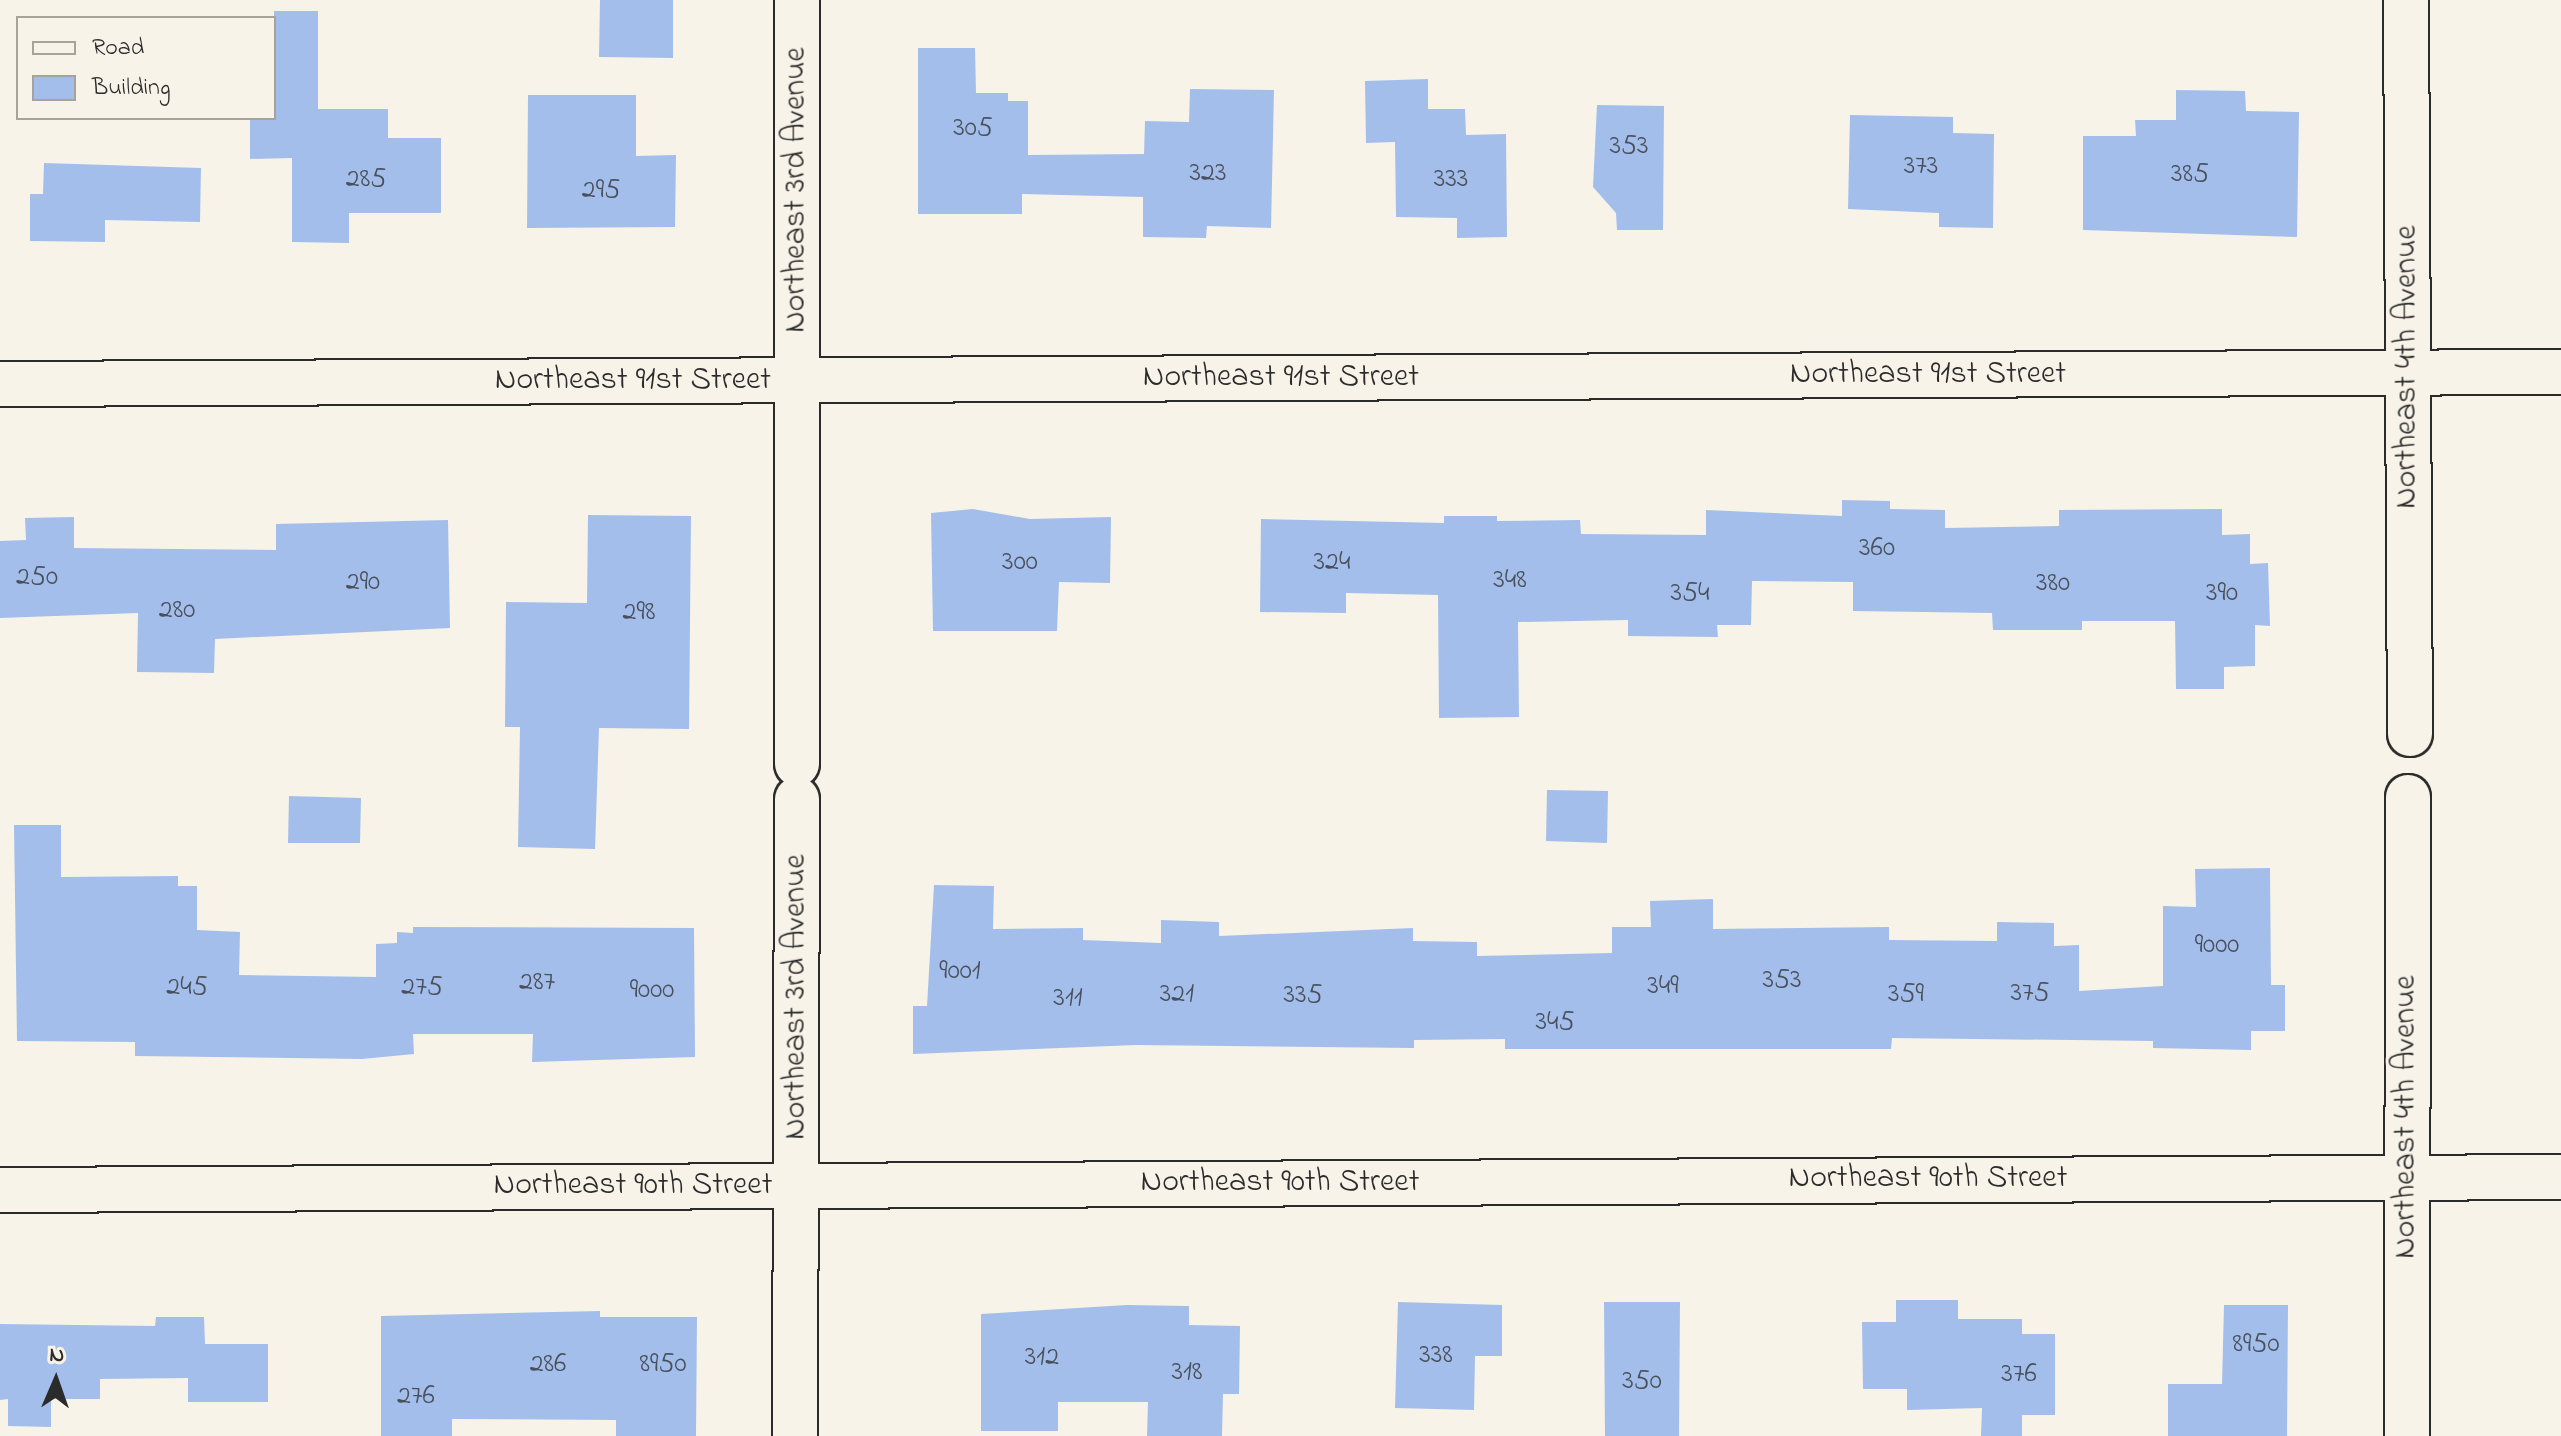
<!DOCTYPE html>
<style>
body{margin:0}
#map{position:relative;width:2561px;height:1436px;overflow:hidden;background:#f7f3e8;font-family:"Indie Flower",sans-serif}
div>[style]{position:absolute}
.building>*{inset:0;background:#a4beeb}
.roads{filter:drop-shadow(2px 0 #2b2b2b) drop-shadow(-2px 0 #2b2b2b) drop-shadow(0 2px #2b2b2b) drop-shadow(0 -2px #2b2b2b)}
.street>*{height:44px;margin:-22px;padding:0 22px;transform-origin:22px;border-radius:22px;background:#f7f3e8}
span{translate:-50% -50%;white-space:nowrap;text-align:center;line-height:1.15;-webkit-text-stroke:6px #f7f3e8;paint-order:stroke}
.number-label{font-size:28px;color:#49505b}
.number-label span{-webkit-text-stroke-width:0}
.street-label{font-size:32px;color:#2b2b2b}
.legend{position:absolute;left:16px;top:16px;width:260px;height:104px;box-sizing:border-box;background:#f7f3e8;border:2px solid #a5a39c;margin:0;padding:10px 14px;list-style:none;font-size:24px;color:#2b2b2b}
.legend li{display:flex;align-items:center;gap:16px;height:40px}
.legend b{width:40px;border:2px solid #a5a39c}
.north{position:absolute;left:16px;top:1340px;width:80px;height:80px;-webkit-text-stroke:6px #f7f3e8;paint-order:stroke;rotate:2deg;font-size:22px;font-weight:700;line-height:32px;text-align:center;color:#2b2b2b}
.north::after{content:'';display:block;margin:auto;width:28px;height:36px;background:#2b2b2b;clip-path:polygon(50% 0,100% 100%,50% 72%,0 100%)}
</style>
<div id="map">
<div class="building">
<i style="clip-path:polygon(600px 0,673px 0,673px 58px,599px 57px)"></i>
<i style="clip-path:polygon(274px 11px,318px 11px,318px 109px,388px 109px,388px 138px,441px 138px,441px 213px,349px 213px,349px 243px,292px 242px,292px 158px,250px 159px,250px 118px,274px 118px)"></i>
<i style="clip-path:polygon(918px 48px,975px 48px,976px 93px,1008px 93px,1008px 101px,1028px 101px,1028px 155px,1144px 154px,1145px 121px,1189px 122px,1190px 89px,1274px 90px,1271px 228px,1207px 226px,1206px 238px,1143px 237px,1143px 197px,1022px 194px,1022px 214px,918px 214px)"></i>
<i style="clip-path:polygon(1428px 79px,1428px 109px,1465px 109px,1466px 135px,1506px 134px,1507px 237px,1457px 238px,1457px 218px,1396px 217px,1395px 142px,1366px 143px,1365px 81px)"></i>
<i style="clip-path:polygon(2176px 90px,2245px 91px,2246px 111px,2299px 112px,2297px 237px,2083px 230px,2083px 136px,2136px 136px,2135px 120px,2176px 120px)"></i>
<i style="clip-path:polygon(528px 95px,636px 95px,636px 156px,676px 155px,675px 227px,527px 228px)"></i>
<i style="clip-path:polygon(1597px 105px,1664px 106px,1663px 230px,1617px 230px,1616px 213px,1593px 187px)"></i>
<i style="clip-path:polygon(1850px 115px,1953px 117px,1953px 133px,1994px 134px,1993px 228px,1939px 227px,1939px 213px,1848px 209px)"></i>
<i style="clip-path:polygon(44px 163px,201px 168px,200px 222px,105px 220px,105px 242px,30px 241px,30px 194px,43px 194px)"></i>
<i style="clip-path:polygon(1842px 500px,1890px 501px,1890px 509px,1945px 510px,1945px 528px,2059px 526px,2059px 510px,2222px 509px,2222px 535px,2250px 534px,2250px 564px,2268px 563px,2270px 626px,2255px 625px,2255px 666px,2224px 667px,2224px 689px,2176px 689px,2175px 621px,2082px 621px,2082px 630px,1993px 630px,1992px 613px,1853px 611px,1853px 582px,1752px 581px,1751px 625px,1717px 625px,1718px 637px,1628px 636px,1628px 620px,1518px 622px,1519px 717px,1439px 718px,1438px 595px,1346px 593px,1346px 613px,1260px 612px,1261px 519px,1444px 523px,1444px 516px,1497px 516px,1497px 521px,1580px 520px,1581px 534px,1706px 535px,1706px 510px,1842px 516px)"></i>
<i style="clip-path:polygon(973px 509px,1030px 519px,1111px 517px,1110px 583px,1059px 582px,1057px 631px,933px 631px,931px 513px)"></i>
<i style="clip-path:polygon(588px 515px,691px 516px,689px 729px,599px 728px,595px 849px,518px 847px,520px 727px,505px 727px,506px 602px,587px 603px)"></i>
<i style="clip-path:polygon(74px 517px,74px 548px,276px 550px,276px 524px,448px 520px,450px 628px,215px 639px,214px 673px,137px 672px,138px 613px,0 618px,0 541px,26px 540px,25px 518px)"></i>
<i style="clip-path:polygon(1547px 790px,1608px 791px,1607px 843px,1546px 841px)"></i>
<i style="clip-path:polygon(289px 796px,361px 798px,360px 843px,288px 843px)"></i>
<i style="clip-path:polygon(14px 825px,61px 825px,61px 877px,178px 876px,178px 886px,197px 886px,197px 930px,240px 932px,239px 975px,376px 977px,376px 944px,397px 943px,397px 932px,413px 933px,413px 927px,694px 928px,695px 1057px,532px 1062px,533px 1034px,413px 1034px,414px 1054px,362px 1059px,135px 1056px,135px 1042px,17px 1041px)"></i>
<i style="clip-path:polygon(2270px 868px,2271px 985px,2285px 985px,2285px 1031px,2251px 1031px,2251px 1050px,2153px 1048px,2153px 1041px,1892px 1038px,1891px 1049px,1505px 1049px,1505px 1039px,1414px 1040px,1414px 1048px,1136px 1045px,913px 1054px,913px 1006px,927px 1006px,934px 885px,994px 886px,993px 929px,1083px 928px,1083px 940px,1161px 943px,1161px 920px,1219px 922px,1219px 936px,1413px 928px,1413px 941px,1477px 942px,1477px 956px,1612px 953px,1612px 927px,1651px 927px,1650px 901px,1713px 899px,1713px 929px,1889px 927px,1889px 940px,1997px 941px,1997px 922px,2054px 923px,2054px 946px,2079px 945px,2079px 991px,2163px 986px,2163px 906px,2196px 907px,2195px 869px)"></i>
<i style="clip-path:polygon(1896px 1300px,1958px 1300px,1958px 1319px,2022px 1319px,2022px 1334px,2055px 1334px,2055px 1415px,2022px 1415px,2022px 1436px,1981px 1436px,1982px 1408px,1907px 1410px,1907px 1389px,1863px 1389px,1862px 1322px,1896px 1322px)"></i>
<i style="clip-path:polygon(1398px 1302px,1502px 1305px,1502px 1356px,1475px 1356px,1474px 1410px,1395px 1408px)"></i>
<i style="clip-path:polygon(1604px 1302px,1680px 1302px,1679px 1436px,1605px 1436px)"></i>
<i style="clip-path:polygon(1127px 1305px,1189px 1306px,1189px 1325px,1240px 1326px,1239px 1394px,1223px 1394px,1222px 1436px,1147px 1436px,1148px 1402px,1058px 1402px,1058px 1431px,981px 1431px,981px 1314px)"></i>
<i style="clip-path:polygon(2224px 1305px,2288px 1305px,2287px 1436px,2168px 1436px,2168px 1384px,2222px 1384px)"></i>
<i style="clip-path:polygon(600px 1311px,600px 1317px,697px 1317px,696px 1436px,616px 1436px,616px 1420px,452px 1419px,452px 1436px,381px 1436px,381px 1316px)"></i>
<i style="clip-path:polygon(156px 1317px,204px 1317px,205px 1344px,268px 1344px,268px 1402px,188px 1402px,188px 1378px,100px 1379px,100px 1399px,51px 1399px,51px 1427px,8px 1426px,8px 1399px,0 1400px,0 1324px,155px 1326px)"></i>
</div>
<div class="roads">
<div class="street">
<i style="left:2406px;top:0;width:734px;rotate:89.69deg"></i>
<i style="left:0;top:384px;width:2561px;rotate:-0.27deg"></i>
<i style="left:797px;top:764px;width:764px;rotate:-90deg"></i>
<i style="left:0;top:1190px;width:2561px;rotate:-0.29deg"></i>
<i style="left:795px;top:1436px;width:637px;rotate:-89.82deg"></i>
<i style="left:2407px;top:1436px;width:639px;rotate:-89.91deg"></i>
</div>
</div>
<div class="number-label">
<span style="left:973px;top:129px">305</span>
<span style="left:1629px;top:147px">353</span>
<span style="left:1921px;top:167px">373</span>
<span style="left:1208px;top:174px">323</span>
<span style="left:2190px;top:175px">385</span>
<span style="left:366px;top:180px">285</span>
<span style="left:1451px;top:180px">333</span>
<span style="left:601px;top:191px">295</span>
<span style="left:1877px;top:549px">360</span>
<span style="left:1020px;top:563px">300</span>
<span style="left:1332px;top:563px">324</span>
<span style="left:37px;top:578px">250</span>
<span style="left:1510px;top:581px">348</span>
<span style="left:363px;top:583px">290</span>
<span style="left:2053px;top:584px">380</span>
<span style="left:1690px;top:594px">354</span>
<span style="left:2222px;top:594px">390</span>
<span style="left:177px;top:611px">280</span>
<span style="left:639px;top:613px">298</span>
<span style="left:2217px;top:946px">9000</span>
<span style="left:960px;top:972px">9001</span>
<span style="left:1782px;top:981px">353</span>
<span style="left:537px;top:983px">287</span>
<span style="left:1663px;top:987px">349</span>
<span style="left:187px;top:988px">245</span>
<span style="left:422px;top:988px">275</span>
<span style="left:652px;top:991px">9000</span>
<span style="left:2030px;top:994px">375</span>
<span style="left:1177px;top:995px">321</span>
<span style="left:1906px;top:995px">359</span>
<span style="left:1303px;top:996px">335</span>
<span style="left:1068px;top:999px">311</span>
<span style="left:1555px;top:1023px">345</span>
<span style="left:2256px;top:1345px">8950</span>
<span style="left:1436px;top:1356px">338</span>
<span style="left:1042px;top:1358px">312</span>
<span style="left:548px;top:1365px">286</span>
<span style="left:663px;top:1365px">8950</span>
<span style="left:1187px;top:1373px">318</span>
<span style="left:2019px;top:1375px">376</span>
<span style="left:1642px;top:1382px">350</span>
<span style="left:416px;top:1397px">276</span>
</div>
<div class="street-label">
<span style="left:797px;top:190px;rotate:-90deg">Northeast 3rd Avenue</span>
<span style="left:2408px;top:367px;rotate:-90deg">Northeast 4th Avenue</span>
<span style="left:1928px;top:375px">Northeast 91st Street</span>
<span style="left:1281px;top:378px">Northeast 91st Street</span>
<span style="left:633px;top:381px">Northeast 91st Street</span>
<span style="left:797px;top:997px;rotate:-90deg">Northeast 3rd Avenue</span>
<span style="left:2407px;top:1117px;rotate:-90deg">Northeast 4th Avenue</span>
<span style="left:1928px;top:1179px">Northeast 90th Street</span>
<span style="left:1280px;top:1183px">Northeast 90th Street</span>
<span style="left:633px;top:1186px">Northeast 90th Street</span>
</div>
<ul class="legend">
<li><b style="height:10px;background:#f7f3e8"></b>Road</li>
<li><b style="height:22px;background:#a4beeb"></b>Building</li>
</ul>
<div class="north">N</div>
</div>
